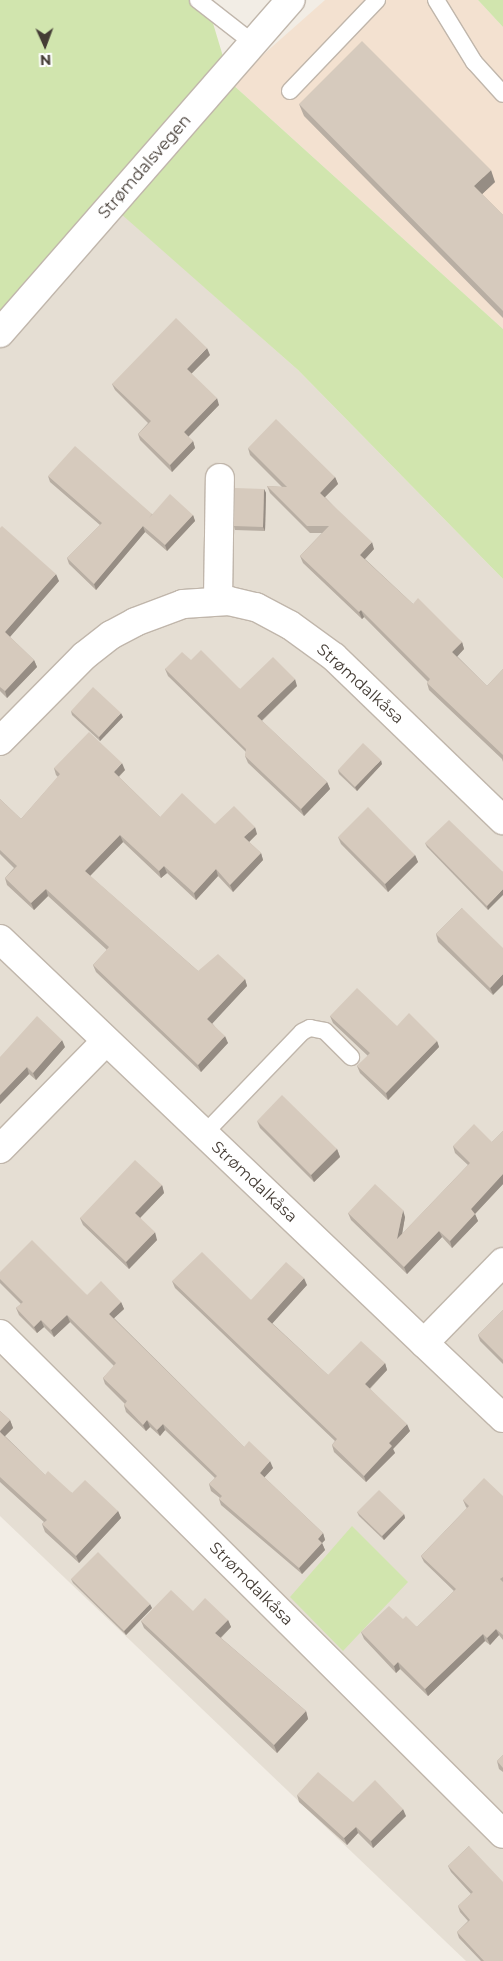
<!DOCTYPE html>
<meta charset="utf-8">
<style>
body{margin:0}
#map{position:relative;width:503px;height:1961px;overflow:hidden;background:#f2ede5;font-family:Montserrat,sans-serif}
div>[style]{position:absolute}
.residential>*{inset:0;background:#e5ded3}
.commercial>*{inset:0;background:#f3e1d0}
.green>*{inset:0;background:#d1e5ae}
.roads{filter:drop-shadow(1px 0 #c0b6ab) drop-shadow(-1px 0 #c0b6ab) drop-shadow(0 1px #c0b6ab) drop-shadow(0 -1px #c0b6ab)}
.lane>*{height:16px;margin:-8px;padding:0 8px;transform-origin:8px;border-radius:8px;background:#fff}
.street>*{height:28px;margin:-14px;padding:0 14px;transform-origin:14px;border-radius:14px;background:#fff}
.wall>*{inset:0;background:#b8aea3}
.shaded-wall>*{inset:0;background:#968d84}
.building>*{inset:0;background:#d6cabd}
span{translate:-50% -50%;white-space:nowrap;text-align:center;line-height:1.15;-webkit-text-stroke:4px #fff;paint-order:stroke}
.street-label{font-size:16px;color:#443c35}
.north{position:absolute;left:20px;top:20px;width:50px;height:50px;-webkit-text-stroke:4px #fff;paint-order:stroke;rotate:178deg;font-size:14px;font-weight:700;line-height:20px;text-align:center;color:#443c35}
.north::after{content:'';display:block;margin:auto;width:18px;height:22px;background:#443c35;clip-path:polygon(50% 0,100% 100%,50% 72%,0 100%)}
</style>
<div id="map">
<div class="residential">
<i style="clip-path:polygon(112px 205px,298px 370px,503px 579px,503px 1961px,466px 1961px,0 1516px,0 330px)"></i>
</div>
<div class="commercial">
<i style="clip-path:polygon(325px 0,478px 0,503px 27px,503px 329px,231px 83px)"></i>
</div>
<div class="green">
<i style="clip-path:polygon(0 0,206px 0,231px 83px,503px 329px,503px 579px,298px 370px,112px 206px,0 330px)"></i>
<i style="clip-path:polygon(478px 0,503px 0,503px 27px)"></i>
<i style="clip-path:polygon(352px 1526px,408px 1582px,343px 1651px,290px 1597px)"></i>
</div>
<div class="roads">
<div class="lane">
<i style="left:198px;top:0;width:70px;rotate:38deg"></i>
<i style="left:436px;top:0;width:73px;rotate:58.5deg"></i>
<i style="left:474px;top:62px;width:43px;rotate:47.8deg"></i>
<i style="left:290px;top:91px;width:126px;rotate:-46.3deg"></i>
<i style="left:204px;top:1134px;width:141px;rotate:-46.1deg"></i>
<i style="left:302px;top:1032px;width:9px;rotate:-27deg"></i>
<i style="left:310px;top:1028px;width:15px;rotate:11deg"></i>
<i style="left:325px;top:1031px;width:37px;rotate:45deg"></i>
</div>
<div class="street">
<i style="left:0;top:333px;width:442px;rotate:-48.9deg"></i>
<i style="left:218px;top:599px;width:121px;rotate:-89.1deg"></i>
<i style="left:0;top:741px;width:120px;rotate:-45.3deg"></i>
<i style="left:84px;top:656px;width:34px;rotate:-38deg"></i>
<i style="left:111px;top:635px;width:27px;rotate:-28deg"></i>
<i style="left:135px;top:622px;width:51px;rotate:-20.6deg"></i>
<i style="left:183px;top:604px;width:46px;rotate:-3.7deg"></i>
<i style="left:229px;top:601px;width:28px;rotate:13deg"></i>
<i style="left:256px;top:607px;width:38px;rotate:28deg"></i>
<i style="left:290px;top:625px;width:54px;rotate:36deg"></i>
<i style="left:334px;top:657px;width:235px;rotate:44deg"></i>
<i style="left:0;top:939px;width:586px;rotate:43.62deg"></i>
<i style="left:424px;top:1343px;width:113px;rotate:-45.7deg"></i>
<i style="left:0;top:1149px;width:150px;rotate:-45.5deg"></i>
<i style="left:0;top:1334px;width:709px;rotate:44.83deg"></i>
<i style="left:424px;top:1343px;width:109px;rotate:43.5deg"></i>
</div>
</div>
<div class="wall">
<i style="clip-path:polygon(299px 104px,495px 182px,482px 194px,503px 215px,503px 318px,304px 116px)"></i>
<i style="clip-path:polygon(210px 355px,191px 374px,219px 405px,188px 437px,193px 441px,195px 448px,172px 472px,140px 440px,138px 434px,148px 423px,115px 390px,112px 384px)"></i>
<i style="clip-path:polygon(248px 448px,335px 477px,338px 484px,325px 497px,374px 549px,365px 559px,413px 604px,462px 642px,464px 649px,457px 656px,487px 686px,503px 669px,503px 762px,502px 759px,429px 690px,427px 683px,428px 682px,364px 617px,362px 619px,303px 563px,300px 556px,322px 533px,310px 533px,270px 493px,267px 486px,282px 487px,250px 455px)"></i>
<i style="clip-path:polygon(48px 476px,152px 514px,193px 515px,195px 521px,167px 551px,145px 532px,96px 590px,69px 564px,67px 558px,100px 525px,50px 482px)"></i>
<i style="clip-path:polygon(264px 489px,266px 493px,265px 531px,235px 530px,234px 526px)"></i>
<i style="clip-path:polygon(0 528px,59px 581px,10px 637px,34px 660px,37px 667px,7px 698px,0 691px)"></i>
<i style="clip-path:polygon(191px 660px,240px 689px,297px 686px,262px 721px,327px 782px,330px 789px,304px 816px,248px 763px,245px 756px,246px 752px,168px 676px,165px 669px)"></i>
<i style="clip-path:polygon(71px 711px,123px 717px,100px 741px,72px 715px)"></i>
<i style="clip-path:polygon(382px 764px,357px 791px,339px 774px,338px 770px)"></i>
<i style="clip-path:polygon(54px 768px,125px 770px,119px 777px,160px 817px,215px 824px,257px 834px,249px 842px,261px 853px,263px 860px,233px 892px,218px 876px,196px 900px,167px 873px,161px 878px,123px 842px,90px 876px,198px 971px,245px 979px,247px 986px,212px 1023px,228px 1043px,201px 1072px,96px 972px,93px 965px,107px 950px,48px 896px,34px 910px,7px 885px,5px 878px,14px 868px,0 854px,0 799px,21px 819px,58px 777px,56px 775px)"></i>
<i style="clip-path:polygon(338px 837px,415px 855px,418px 862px,388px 892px,341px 844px)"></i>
<i style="clip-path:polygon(425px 843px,503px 872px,488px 910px,427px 847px)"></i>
<i style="clip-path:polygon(462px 908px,493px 995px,438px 942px,436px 934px)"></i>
<i style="clip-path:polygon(330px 1016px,397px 1026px,437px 1041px,439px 1047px,388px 1100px,360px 1073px,357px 1066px,368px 1056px,333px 1023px)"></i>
<i style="clip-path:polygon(65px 1047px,36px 1080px,29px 1074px,0 1104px,0 1057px)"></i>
<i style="clip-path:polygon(257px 1121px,337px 1149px,340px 1157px,314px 1182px,260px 1128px)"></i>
<i style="clip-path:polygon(503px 1131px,503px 1184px,475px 1214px,478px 1221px,452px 1248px,442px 1237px,407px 1274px,351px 1220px,348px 1213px,405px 1217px,402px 1234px,468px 1165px,455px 1153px,453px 1146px,492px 1142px)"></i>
<i style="clip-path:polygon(162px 1185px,164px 1193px,140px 1218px,157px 1240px,129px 1269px,83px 1225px,80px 1218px)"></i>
<i style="clip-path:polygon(0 1272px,87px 1295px,121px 1302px,124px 1309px,114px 1318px,244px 1447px,273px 1468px,264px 1477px,323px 1533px,325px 1540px,322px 1543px,325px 1550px,302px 1574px,221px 1505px,219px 1499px,220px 1498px,211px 1491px,209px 1484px,215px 1478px,165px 1430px,160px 1436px,150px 1427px,146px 1431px,126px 1412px,124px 1405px,125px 1404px,105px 1384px,103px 1378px,114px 1366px,70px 1322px,54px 1337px,44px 1327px,37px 1333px,19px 1315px,16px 1308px,21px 1304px,0 1283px)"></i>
<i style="clip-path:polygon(172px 1281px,251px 1300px,307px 1285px,272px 1323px,328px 1375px,385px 1363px,387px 1370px,370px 1389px,410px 1431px,393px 1449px,395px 1453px,366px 1482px,334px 1452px,332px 1445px,335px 1441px,175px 1288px)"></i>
<i style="clip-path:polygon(503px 1310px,503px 1364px,480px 1341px,478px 1335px)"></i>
<i style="clip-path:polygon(0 1411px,10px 1420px,13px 1428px,5px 1436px,45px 1475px,72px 1493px,118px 1511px,121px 1518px,79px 1563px,45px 1532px,42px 1524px,44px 1522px,0 1482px)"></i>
<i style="clip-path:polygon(503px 1496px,503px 1640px,499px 1635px,490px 1645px,485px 1641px,428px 1696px,400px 1669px,396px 1673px,364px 1639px,361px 1632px,403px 1619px,417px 1627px,454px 1591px,424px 1562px,421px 1556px,467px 1508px,466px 1507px,463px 1500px)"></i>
<i style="clip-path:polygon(357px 1512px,404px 1514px,405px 1518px,384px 1540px,359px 1516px)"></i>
<i style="clip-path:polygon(71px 1579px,152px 1608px,126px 1635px,73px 1583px)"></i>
<i style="clip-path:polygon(193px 1611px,228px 1620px,231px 1627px,221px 1638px,306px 1711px,308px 1719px,277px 1753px,144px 1628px,141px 1621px)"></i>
<i style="clip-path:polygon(503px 1755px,503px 1772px,499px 1769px,497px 1761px)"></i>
<i style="clip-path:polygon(297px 1795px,353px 1802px,406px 1816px,373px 1848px,358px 1833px,347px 1845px,299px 1802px)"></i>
<i style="clip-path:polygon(469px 1846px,503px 1961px,481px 1961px,459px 1938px,457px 1932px,468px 1921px,460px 1912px,458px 1906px,471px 1894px,451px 1872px,448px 1866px)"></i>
</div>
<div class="shaded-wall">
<i style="clip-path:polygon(491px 170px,495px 182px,478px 198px,474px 186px)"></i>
<i style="clip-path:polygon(207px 348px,210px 355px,189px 376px,187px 369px)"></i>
<i style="clip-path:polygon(217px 398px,219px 405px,186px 439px,184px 432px)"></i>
<i style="clip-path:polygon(193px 441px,195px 448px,172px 472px,170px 465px)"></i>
<i style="clip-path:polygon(335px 477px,338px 484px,322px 500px,320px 493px)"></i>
<i style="clip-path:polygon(264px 489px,266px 493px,265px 531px,263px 527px)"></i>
<i style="clip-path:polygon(193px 515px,195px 521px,167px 551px,165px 545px)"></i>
<i style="clip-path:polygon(143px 526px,145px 532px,96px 590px,94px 584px)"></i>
<i style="clip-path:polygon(372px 542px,374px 549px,362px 562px,360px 555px)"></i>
<i style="clip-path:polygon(56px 574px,59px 581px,8px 639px,5px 632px)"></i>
<i style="clip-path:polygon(361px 610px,364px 617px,362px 619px,359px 612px)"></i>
<i style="clip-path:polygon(462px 642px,464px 649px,455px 659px,452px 652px)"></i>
<i style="clip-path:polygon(34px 660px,37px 667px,7px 698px,5px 691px)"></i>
<i style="clip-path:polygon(295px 679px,297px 686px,259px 723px,257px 716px)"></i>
<i style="clip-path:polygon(121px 713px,123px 717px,100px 741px,99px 737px)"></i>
<i style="clip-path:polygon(381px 760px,382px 764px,357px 791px,355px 787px)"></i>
<i style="clip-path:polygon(122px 763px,125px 770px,116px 779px,114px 772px)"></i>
<i style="clip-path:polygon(327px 782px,330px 789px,304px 816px,301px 809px)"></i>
<i style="clip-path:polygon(255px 827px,257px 834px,247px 844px,244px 837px)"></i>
<i style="clip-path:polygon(120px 835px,123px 842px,88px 878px,85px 871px)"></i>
<i style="clip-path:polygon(261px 853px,263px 860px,233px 892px,230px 885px)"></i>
<i style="clip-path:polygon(415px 855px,418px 862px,388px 892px,385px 884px)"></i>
<i style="clip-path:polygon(164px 866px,167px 873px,161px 878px,159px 871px)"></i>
<i style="clip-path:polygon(216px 869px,218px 876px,196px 900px,194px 893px)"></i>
<i style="clip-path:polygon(46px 889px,48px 896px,34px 910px,31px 903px)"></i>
<i style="clip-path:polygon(503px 889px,503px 895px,488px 910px,487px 906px)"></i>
<i style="clip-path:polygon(503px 974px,503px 985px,493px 995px,490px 988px)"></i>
<i style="clip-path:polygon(245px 979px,247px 986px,210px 1026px,207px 1019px)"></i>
<i style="clip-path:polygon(225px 1036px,228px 1043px,201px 1072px,198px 1065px)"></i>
<i style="clip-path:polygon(62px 1040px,65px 1047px,36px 1080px,33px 1073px)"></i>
<i style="clip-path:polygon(437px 1041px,439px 1047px,388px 1100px,386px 1093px)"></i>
<i style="clip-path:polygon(27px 1067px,29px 1074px,0 1104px,0 1095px)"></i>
<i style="clip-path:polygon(337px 1149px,340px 1157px,314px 1182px,311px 1175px)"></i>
<i style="clip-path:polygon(503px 1174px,503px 1184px,473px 1216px,471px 1209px)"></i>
<i style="clip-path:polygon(162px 1185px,164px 1193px,137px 1221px,135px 1213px)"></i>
<i style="clip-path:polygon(403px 1210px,405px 1217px,400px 1246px,397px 1239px)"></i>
<i style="clip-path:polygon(475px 1214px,478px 1221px,452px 1248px,450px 1241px)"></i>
<i style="clip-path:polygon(439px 1231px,442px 1237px,407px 1274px,404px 1267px)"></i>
<i style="clip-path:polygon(155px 1232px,157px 1240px,129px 1269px,126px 1262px)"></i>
<i style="clip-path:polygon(304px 1278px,307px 1285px,270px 1326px,267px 1319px)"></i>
<i style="clip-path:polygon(121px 1302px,124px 1309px,112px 1320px,109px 1314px)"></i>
<i style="clip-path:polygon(67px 1315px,70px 1322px,54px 1337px,51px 1330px)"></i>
<i style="clip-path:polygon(41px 1320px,44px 1327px,37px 1333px,34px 1327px)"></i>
<i style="clip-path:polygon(385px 1363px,387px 1370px,367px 1391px,365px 1384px)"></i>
<i style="clip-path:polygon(10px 1420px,13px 1428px,2px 1439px,0 1431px)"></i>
<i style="clip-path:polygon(147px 1420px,150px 1427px,146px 1431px,143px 1425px)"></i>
<i style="clip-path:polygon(163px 1424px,165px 1430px,160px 1436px,157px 1430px)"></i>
<i style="clip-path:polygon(407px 1424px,410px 1431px,393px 1449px,395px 1453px,366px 1482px,364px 1476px,389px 1443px)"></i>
<i style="clip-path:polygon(270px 1461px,273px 1468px,262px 1480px,260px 1473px)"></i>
<i style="clip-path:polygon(118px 1511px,121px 1518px,79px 1563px,76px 1556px)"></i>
<i style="clip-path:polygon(404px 1514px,405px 1518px,384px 1540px,382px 1536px)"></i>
<i style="clip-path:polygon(323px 1533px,325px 1540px,320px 1545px,318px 1539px)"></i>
<i style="clip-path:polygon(322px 1543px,325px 1550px,302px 1574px,299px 1568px)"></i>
<i style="clip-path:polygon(150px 1604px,152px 1608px,126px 1635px,124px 1631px)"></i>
<i style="clip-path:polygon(228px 1620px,231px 1627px,218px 1640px,215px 1633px)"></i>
<i style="clip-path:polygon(496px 1629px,499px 1635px,490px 1645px,487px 1638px)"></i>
<i style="clip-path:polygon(483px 1634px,485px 1641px,428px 1696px,425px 1689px)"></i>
<i style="clip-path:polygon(398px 1662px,400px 1669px,396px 1673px,394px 1666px)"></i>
<i style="clip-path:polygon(306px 1711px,308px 1719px,277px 1753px,274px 1745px)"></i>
<i style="clip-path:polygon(403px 1809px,406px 1816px,373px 1848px,371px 1841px)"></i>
<i style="clip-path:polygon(356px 1827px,358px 1833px,347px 1845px,344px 1838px)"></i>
</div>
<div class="building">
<i style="clip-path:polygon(362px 41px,491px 170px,474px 186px,503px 215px,503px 311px,299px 104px)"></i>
<i style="clip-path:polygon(176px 318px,207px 348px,187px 369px,217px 398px,184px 432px,193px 441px,170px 465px,138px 434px,151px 421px,112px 384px)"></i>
<i style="clip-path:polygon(276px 419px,335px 477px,320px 493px,372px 542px,360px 555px,413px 604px,418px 598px,462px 642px,452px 652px,487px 686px,503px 669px,503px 755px,427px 683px,430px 679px,361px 610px,359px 612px,300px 556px,329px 526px,307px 526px,267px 486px,287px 487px,248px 448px)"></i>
<i style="clip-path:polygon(75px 446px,152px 514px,149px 518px,170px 494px,193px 515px,165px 545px,143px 526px,94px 584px,67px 558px,102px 523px,48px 476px)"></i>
<i style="clip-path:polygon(235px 488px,264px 489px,263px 527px,234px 526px)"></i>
<i style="clip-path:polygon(2px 526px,56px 574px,5px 632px,34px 660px,5px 691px,0 687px,0 528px)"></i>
<i style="clip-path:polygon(201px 650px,240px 689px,273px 657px,295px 679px,257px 716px,327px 782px,301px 809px,245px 756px,246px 749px,165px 669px,182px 652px,191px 660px)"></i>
<i style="clip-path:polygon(93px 687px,121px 713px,99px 737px,71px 711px)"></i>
<i style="clip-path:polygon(89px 732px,122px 763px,114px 772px,160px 817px,182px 793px,215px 824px,234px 806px,255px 827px,244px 837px,261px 853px,230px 885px,216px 869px,194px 893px,164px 866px,159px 871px,120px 835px,85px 871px,198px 971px,218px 954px,245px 979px,207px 1019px,225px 1036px,198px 1065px,93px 965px,109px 947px,46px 889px,31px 903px,5px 878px,17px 866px,0 850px,0 799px,21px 819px,60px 774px,54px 768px)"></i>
<i style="clip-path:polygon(363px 743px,381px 760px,355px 787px,338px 770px)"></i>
<i style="clip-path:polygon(368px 807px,415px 855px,385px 884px,338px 837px)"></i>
<i style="clip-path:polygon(449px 820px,503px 872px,503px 889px,487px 906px,425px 843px)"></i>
<i style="clip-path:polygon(462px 908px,503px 948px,503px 974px,490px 988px,436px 934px)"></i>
<i style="clip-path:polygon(357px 988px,397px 1026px,409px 1013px,437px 1041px,386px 1093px,357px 1066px,370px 1053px,330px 1016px)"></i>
<i style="clip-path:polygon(37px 1016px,62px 1040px,33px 1073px,27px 1067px,0 1095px,0 1057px)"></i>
<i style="clip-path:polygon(282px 1095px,337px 1149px,311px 1175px,257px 1121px)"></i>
<i style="clip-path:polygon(474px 1124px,492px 1142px,503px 1131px,503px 1174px,471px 1209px,475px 1214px,450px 1241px,439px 1231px,404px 1267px,348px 1213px,375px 1184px,403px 1210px,397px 1239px,470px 1163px,453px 1146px)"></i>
<i style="clip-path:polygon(135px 1160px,162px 1185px,135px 1213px,155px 1232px,126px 1262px,80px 1218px)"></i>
<i style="clip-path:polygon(32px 1240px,87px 1295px,101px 1281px,121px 1302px,109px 1314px,244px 1447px,249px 1441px,270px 1461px,260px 1473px,323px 1533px,318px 1539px,322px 1543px,299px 1568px,219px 1499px,222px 1496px,209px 1484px,217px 1476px,163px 1424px,157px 1430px,147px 1420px,143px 1425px,124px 1405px,127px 1401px,103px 1378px,116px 1363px,67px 1315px,51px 1330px,41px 1320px,34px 1327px,16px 1308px,23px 1302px,0 1279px,0 1272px)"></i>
<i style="clip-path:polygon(202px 1252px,251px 1300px,286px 1262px,304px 1278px,267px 1319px,328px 1375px,361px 1341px,385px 1363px,365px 1384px,407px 1424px,389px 1443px,392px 1446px,364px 1476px,332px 1445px,337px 1439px,172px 1281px)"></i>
<i style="clip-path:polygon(503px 1310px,503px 1360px,478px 1335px)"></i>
<i style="clip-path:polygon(0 1411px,10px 1420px,0 1431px)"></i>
<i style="clip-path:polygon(0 1432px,45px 1475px,48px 1471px,72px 1493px,85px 1480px,118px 1511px,76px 1556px,42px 1524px,47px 1520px,0 1477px)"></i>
<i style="clip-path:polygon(484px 1478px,503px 1496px,503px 1577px,500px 1579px,503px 1582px,503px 1635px,496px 1629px,487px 1638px,483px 1634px,425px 1689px,398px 1662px,394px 1666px,361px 1632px,389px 1606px,403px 1619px,406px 1616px,417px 1627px,456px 1589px,421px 1556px,469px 1506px,463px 1500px)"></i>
<i style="clip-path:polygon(379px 1490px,404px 1514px,382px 1536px,357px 1512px)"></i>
<i style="clip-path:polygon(98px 1552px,150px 1604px,124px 1631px,71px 1579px)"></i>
<i style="clip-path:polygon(171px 1590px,193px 1611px,205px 1598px,228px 1620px,215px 1633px,306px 1711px,274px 1745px,141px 1621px)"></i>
<i style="clip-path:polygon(503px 1755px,503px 1768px,497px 1761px)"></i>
<i style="clip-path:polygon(318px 1772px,353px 1802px,375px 1780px,403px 1809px,371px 1841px,356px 1827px,344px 1838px,297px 1795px)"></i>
<i style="clip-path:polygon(469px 1846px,503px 1882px,503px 1961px,484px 1961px,457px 1932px,470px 1920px,458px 1906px,473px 1892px,448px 1866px)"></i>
</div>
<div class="street-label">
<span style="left:145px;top:167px;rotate:-49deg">Strømdalsvegen</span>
<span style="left:360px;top:684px;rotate:42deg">Strømdalkåsa</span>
<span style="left:254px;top:1182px;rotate:43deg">Strømdalkåsa</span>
<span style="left:251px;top:1584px;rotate:45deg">Strømdalkåsa</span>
</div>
<div class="north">N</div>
</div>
